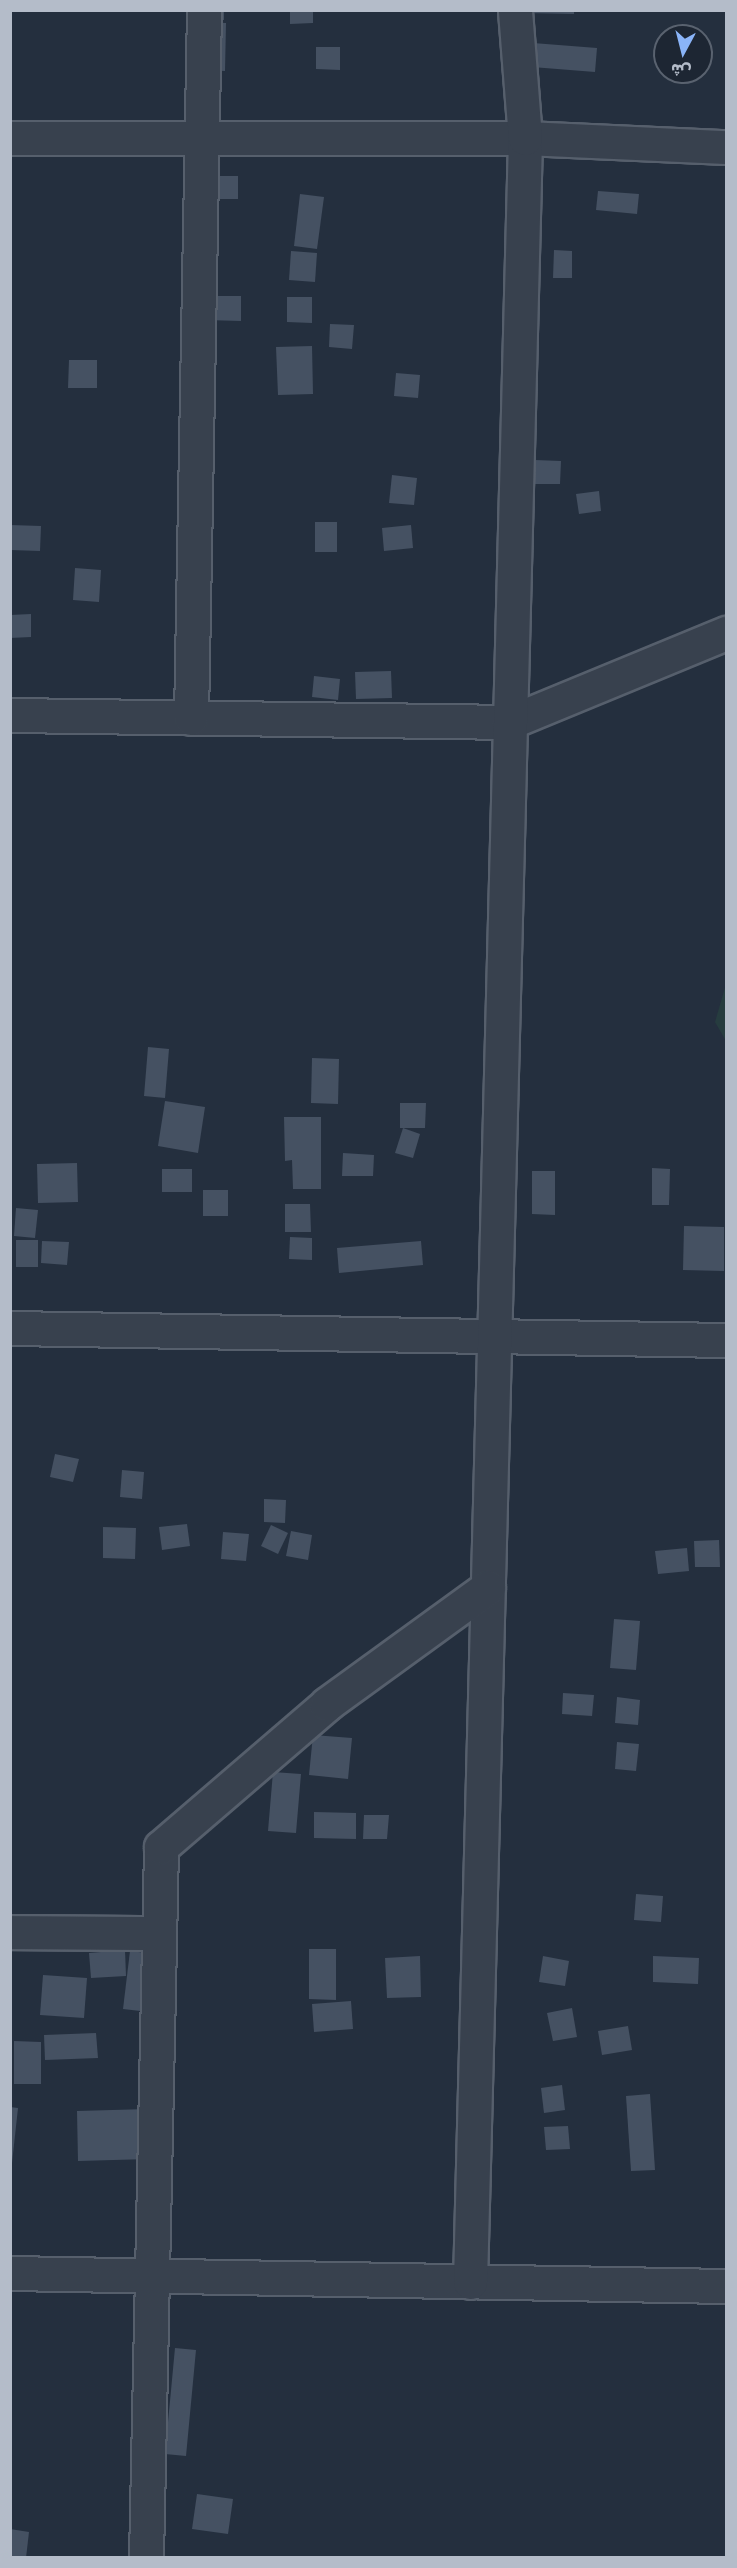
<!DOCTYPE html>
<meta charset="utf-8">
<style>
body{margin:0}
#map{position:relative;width:737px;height:2568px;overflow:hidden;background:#242f3e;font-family:Rubik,"Noto Naskh Arabic",sans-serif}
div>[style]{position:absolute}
.green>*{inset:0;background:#263c3f}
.building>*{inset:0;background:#455162}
.roads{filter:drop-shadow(2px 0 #565f6c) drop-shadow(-2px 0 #565f6c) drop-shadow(0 2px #565f6c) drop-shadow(0 -2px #565f6c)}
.minor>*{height:33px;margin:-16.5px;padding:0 16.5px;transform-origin:16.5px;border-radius:16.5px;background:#38414e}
span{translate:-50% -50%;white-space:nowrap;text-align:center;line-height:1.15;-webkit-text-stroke:5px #1d2633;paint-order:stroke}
.frame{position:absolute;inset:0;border:12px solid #b4bcc9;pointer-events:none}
.north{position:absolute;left:653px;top:24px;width:60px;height:60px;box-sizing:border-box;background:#1d2633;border:2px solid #59626f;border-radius:50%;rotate:187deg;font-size:16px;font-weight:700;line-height:24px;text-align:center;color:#b4bcc9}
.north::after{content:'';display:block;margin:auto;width:21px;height:27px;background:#8ab4f8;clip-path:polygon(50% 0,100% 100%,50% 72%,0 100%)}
</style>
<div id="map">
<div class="green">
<i style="clip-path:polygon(726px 984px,726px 1041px,715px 1022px)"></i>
</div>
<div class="building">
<i style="clip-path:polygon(199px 10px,224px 10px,224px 20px,198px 19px)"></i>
<i style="clip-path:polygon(290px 10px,313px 10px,313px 23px,290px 24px)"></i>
<i style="clip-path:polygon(525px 10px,574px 10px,574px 14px,525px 13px)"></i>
<i style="clip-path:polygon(204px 22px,226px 23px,225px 71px,202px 70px)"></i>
<i style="clip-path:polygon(533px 43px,597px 48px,595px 72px,532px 67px)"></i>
<i style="clip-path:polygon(316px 47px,340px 47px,340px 70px,316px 69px)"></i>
<i style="clip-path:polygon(216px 176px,238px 176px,238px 199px,216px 199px)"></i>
<i style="clip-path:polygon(598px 191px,639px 194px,637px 214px,596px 210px)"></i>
<i style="clip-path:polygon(300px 194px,324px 197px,317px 249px,294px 246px)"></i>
<i style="clip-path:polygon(554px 250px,572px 251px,572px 278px,553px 278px)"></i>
<i style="clip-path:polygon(291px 251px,317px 253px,315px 282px,289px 280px)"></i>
<i style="clip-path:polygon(207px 296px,241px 296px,241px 321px,206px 320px)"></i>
<i style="clip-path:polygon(287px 297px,312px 297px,312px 323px,287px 322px)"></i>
<i style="clip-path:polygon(330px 324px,354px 325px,352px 349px,329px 347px)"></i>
<i style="clip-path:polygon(312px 346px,313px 394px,278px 395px,276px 347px)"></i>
<i style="clip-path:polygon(69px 360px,97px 360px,97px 388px,68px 388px)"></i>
<i style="clip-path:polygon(396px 373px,420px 375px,418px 398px,394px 396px)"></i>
<i style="clip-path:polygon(535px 460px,561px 461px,560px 484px,535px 484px)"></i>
<i style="clip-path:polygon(392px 475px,417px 478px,414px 505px,389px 503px)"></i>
<i style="clip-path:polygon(599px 491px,601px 511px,579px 514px,576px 494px)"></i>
<i style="clip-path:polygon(315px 522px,337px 522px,337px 552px,315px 552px)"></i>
<i style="clip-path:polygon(10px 525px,41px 526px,40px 551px,10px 550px)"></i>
<i style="clip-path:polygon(411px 525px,413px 548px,384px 551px,382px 528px)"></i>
<i style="clip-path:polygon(75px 568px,101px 570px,99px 602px,73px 600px)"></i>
<i style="clip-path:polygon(31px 614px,31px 637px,10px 638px,10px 615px)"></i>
<i style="clip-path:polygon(391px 671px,392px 698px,356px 699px,355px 672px)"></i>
<i style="clip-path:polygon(314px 676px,340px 679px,338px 700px,312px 697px)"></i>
<i style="clip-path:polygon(148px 1047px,169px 1049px,165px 1098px,144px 1096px)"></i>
<i style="clip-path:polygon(312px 1058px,339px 1059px,338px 1104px,311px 1103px)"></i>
<i style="clip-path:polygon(165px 1101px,205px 1107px,198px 1153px,158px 1146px)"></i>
<i style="clip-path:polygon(400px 1103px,426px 1103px,425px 1128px,400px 1128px)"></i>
<i style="clip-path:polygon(284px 1117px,321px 1117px,321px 1189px,293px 1189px,292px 1160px,285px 1161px)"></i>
<i style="clip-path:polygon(403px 1128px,420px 1134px,413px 1158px,395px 1153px)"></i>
<i style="clip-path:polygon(343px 1153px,374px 1155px,373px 1176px,342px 1176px)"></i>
<i style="clip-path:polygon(77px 1163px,78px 1202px,38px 1203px,37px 1164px)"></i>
<i style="clip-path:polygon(652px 1168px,670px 1169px,669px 1205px,652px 1205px)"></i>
<i style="clip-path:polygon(162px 1169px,192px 1169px,192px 1192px,162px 1192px)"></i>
<i style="clip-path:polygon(532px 1171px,555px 1171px,555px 1215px,532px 1214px)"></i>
<i style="clip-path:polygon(203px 1190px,228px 1190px,228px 1216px,203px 1216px)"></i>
<i style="clip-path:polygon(285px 1204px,310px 1204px,311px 1232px,285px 1232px)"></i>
<i style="clip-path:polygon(16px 1208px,38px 1210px,35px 1238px,14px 1236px)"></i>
<i style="clip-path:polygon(684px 1226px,724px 1227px,724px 1271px,683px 1270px)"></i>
<i style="clip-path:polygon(290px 1237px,312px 1238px,312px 1260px,289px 1259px)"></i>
<i style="clip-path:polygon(16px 1240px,38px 1240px,38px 1267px,16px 1267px)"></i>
<i style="clip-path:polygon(42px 1241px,69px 1242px,67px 1265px,41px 1263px)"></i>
<i style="clip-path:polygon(421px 1241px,423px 1265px,339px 1273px,337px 1248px)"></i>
<i style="clip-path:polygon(55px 1454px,79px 1459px,73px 1482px,50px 1477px)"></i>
<i style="clip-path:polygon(122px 1470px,144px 1472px,142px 1499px,120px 1497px)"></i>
<i style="clip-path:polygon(264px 1499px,286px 1500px,285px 1523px,264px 1522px)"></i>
<i style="clip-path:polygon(187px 1524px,190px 1546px,162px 1550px,159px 1527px)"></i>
<i style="clip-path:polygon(271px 1525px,288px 1533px,278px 1554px,261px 1546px)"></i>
<i style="clip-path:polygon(103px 1527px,136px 1528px,135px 1559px,103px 1558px)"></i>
<i style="clip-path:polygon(291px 1531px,312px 1535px,308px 1560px,286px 1556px)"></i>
<i style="clip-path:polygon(223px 1532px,249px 1534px,246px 1561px,221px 1559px)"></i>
<i style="clip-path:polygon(719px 1540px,720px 1567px,695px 1567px,694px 1541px)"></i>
<i style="clip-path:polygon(687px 1548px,689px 1571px,658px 1574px,655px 1551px)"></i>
<i style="clip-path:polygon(614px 1619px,640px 1621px,636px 1670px,610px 1668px)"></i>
<i style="clip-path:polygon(563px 1693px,594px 1695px,592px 1716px,562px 1714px)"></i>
<i style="clip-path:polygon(617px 1697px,640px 1700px,638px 1725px,615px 1723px)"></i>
<i style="clip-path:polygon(313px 1735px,352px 1738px,348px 1779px,309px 1775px)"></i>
<i style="clip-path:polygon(617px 1742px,639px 1744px,636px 1771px,615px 1769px)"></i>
<i style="clip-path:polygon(273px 1772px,301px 1774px,296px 1833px,268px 1831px)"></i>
<i style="clip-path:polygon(314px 1812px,356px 1813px,356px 1839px,314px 1838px)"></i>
<i style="clip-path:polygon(364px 1815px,389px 1815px,387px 1839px,363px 1839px)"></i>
<i style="clip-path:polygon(636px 1894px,663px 1896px,661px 1922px,634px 1920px)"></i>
<i style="clip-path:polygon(309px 1949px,336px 1949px,336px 2000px,309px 1999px)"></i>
<i style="clip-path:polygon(125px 1950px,126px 1976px,91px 1978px,89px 1953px)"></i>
<i style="clip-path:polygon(130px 1951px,155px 1954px,149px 2012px,123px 2009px)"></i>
<i style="clip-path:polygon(420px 1956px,421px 1997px,387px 1998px,385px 1958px)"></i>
<i style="clip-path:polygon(543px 1956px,569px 1961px,565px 1986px,539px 1982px)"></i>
<i style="clip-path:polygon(653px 1956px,699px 1958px,698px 1984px,653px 1982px)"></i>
<i style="clip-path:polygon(43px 1975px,87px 1978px,84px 2018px,40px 2015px)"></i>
<i style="clip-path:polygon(351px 2001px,353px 2029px,314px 2032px,312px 2004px)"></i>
<i style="clip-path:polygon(572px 2008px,577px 2037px,553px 2041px,547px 2013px)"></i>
<i style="clip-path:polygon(628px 2026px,632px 2050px,602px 2055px,598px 2031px)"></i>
<i style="clip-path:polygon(96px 2033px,98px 2058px,45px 2060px,44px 2035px)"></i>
<i style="clip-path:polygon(14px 2041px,41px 2042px,41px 2084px,14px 2084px)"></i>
<i style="clip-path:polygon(562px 2085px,565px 2110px,544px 2113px,541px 2088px)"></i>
<i style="clip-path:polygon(650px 2094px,655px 2170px,631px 2171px,626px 2096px)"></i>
<i style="clip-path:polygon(10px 2107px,18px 2108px,12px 2163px,10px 2163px)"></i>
<i style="clip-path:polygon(148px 2109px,149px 2159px,78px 2161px,77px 2111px)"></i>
<i style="clip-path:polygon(568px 2126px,570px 2149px,546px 2150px,544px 2127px)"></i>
<i style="clip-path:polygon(175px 2348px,196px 2350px,186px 2456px,165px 2454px)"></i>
<i style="clip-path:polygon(197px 2494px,233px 2499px,228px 2534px,192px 2529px)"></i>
<i style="clip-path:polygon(10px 2529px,29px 2532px,26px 2558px,10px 2558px)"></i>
</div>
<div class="roads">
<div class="minor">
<i style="left:10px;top:138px;width:515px"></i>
<i style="left:525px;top:138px;width:201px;rotate:2.6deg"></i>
<i style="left:10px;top:715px;width:500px;rotate:0.8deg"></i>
<i style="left:510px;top:722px;width:234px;rotate:-22.4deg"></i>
<i style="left:191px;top:718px;width:708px;rotate:-88.95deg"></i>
<i style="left:10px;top:1328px;width:716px;rotate:0.96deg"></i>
<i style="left:10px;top:1932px;width:149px;rotate:0.4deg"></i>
<i style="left:10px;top:2273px;width:716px;rotate:1.04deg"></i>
<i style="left:470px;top:2282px;width:2145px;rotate:-88.53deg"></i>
<i style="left:525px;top:138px;width:128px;rotate:-94.5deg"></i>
<i style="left:146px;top:2558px;width:711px;rotate:-88.79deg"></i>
<i style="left:161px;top:1847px;width:219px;rotate:-40.7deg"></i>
<i style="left:327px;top:1704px;width:199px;rotate:-36deg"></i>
</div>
</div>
<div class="frame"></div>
<div class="north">ش</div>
</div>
